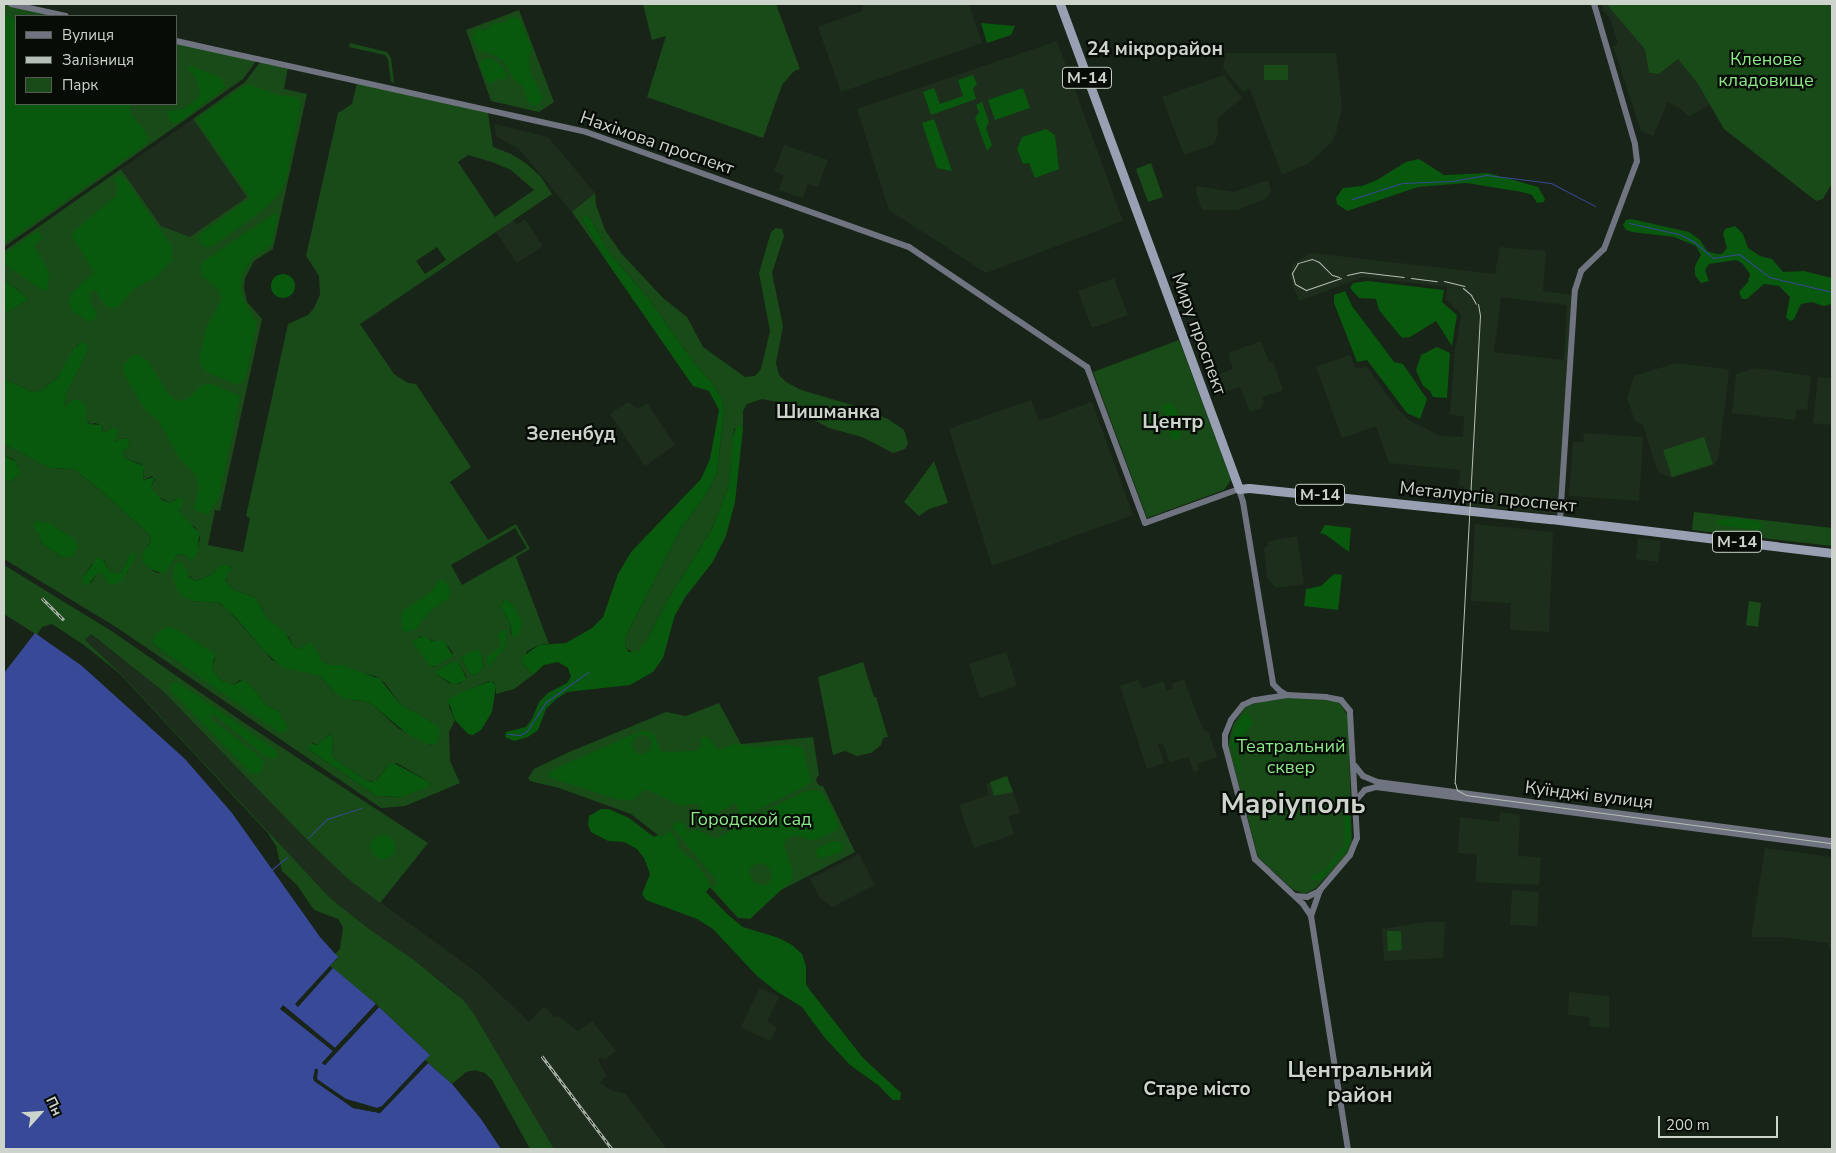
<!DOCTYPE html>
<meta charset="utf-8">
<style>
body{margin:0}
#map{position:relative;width:1836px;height:1153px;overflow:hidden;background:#182417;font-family:"Nunito Sans",sans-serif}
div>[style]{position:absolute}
.built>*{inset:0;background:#1e2e1d}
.green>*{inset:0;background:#194b18}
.forest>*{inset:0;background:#08580d}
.round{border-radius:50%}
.water>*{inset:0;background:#374997}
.pier>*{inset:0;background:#182417}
.stream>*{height:1px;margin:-0.5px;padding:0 0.5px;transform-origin:0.5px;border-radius:0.5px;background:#374997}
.secondary>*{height:6px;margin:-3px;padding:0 3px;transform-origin:3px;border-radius:3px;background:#707481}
.highway>*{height:9px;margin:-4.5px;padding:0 4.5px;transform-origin:4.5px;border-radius:4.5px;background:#99a0b4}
.tram>*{height:1px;margin:-0.5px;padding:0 0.5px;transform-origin:0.5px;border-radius:0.5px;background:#b7c0b6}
.rail>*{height:3px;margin-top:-1.5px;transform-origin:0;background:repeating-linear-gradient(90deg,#070c07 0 4px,#b7c0b6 0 8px);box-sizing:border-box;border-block:1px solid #b7c0b6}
span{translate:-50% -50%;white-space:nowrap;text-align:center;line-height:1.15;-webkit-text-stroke:4.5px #070c07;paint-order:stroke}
.shield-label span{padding:1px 4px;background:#070c07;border:1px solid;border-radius:4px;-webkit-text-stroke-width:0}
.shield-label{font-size:16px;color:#ccd4cb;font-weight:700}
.park-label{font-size:18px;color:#8ce988}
.street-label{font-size:18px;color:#ccd4cb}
.neighbourhood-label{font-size:19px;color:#ccd4cb;font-weight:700}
.quarter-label{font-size:20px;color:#ccd4cb;font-weight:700}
.district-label{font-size:22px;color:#ccd4cb;font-weight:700}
.town-label{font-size:28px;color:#ccd4cb;font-weight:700}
.frame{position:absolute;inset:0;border:5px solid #ccd4cb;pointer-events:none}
.legend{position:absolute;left:15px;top:15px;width:162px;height:90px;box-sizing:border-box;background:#070c07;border:1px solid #565c55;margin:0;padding:6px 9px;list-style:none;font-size:15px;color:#ccd4cb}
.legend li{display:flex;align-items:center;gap:10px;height:25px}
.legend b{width:25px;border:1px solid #565c55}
.north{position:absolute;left:15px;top:1088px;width:50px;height:50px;-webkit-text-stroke:4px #070c07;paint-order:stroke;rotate:64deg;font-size:14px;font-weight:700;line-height:20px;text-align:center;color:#ccd4cb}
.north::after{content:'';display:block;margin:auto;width:18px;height:22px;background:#ccd4cb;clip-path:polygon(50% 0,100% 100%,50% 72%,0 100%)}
.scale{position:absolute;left:1658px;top:1116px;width:120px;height:22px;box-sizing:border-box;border:2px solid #ccd4cb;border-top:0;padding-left:6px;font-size:15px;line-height:18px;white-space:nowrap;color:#ccd4cb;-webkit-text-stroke:4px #070c07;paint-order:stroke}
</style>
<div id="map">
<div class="built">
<i style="clip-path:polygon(863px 4px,967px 4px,969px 5px,982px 43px,841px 92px,818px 27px,862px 11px)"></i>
<i style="clip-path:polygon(1607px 5px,1646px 49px,1649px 73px,1659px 74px,1678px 59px,1698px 84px,1710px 104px,1689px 117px,1680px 108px,1668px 102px,1653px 136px,1641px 131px,1613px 46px,1618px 44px,1610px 18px,1602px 10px,1603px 6px)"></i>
<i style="clip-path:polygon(1057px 41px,1123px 221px,986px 273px,889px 210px,857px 109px)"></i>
<i style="clip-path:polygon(1226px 53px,1336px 53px,1342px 108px,1336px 133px,1332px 142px,1309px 163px,1282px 175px,1250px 89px,1243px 92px,1223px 68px)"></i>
<i style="clip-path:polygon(1224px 75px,1242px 98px,1217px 119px,1218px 134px,1214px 144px,1184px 155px,1162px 97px)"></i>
<i style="clip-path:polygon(193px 119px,248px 197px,190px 237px,161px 226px,121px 169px)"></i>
<i style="clip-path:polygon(494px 124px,548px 137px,595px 193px,572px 212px,519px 149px,496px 136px)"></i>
<i style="clip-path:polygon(784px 145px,828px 160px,818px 187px,808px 184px,803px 198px,779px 190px,784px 175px,774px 172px)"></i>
<i style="clip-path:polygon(1268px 180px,1271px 190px,1267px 198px,1238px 210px,1202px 210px,1196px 192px,1197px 186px,1234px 192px)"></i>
<i style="clip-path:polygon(525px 219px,543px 246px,517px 263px,496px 232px,513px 220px,516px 225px)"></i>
<i style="clip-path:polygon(evenodd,1500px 247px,1546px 251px,1543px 291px,1572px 295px,1558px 515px,1463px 505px,1464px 486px,1459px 485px,1460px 470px,1389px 463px,1376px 426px,1342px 438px,1316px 367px,1350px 355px,1355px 368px,1367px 367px,1397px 409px,1409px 420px,1440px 436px,1463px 437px,1464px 417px,1450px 414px,1454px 358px,1461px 314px,1446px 300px,1447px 287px,1363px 277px,1299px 301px,1290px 277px,1293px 264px,1311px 253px,1495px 274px,1500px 247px,1501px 297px,1567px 305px,1564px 360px,1494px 352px,1501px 297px)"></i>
<i style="clip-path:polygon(1114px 278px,1128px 315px,1092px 328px,1078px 291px)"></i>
<i style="clip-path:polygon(1261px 341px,1269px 362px,1273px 361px,1283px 390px,1262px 397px,1264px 402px,1260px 409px,1250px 412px,1240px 387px,1217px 395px,1211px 377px,1233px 369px,1228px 353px)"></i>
<i style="clip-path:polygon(1676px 363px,1727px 369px,1729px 373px,1718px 459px,1714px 465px,1672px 478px,1661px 474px,1656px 467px,1643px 425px,1635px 421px,1627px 398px,1634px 376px)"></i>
<i style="clip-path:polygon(1755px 368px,1811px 376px,1807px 410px,1797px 409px,1795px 420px,1732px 413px,1736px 374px)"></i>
<i style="clip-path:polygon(1818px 377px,1832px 378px,1832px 425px,1813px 423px)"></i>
<i style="clip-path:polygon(1031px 400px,1039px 421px,1092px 402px,1133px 515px,992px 566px,949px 429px)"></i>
<i style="clip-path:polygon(628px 402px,638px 409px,647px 403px,675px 445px,645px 466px,610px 414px)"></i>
<i style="clip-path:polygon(1584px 433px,1643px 437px,1639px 501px,1569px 496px,1573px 442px,1583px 442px)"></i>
<i style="clip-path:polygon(1475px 524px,1553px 532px,1549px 632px,1510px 630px,1511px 603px,1471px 601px)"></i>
<i style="clip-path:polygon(1297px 536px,1304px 584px,1276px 588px,1267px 578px,1264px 548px,1267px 547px,1269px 541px)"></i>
<i style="clip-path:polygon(1638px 538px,1661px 541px,1658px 562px,1636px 559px)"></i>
<i style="clip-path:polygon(90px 634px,164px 692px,309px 842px,347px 878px,479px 974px,529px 1022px,544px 1006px,555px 1017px,558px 1016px,578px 1031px,592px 1021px,616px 1051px,605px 1060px,602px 1057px,598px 1060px,607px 1076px,600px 1082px,610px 1090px,626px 1094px,667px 1149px,554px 1149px,474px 1014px,452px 990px,414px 960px,369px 929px,330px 898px,120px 673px,85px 640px)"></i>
<i style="clip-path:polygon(1006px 652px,1017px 686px,980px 698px,969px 664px)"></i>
<i style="clip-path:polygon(1184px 679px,1199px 720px,1205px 732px,1208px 731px,1217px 757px,1197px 764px,1199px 770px,1194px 772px,1188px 757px,1170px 763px,1163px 743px,1158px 745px,1164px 763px,1147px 769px,1120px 686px,1138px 680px,1142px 689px,1163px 681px,1167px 691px,1173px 688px,1172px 684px)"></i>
<i style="clip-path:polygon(1007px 776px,1020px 813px,1008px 817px,1014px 834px,974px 848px,959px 805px,989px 795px,986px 784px)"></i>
<i style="clip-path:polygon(1500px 812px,1520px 815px,1518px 856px,1541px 857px,1539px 885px,1476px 882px,1477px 854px,1458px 853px,1460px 817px,1499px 822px)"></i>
<i style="clip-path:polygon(1765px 848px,1832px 857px,1832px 949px,1829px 948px,1829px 943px,1782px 937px,1751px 937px)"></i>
<i style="clip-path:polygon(859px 854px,875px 885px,832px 907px,820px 898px,810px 879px)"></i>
<i style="clip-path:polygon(1512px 890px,1539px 892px,1537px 926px,1510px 925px)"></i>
<i style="clip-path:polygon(1425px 922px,1445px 922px,1443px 958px,1384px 961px,1382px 929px)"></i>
<i style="clip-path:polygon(760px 988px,779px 997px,767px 1021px,777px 1027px,770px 1041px,741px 1027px)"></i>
<i style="clip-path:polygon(1569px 992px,1609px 996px,1609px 1028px,1589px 1026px,1590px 1017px,1568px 1015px)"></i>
</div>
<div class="green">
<i style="clip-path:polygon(4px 4px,58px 16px,16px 16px,16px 104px,176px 104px,176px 42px,257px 60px,243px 79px,4px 247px)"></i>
<i style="clip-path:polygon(643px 4px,776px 4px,800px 69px,794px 71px,782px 85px,763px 138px,647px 97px,666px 36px,652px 40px)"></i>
<i style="clip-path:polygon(1602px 4px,1832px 4px,1832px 183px,1823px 199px,1816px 201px,1724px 129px,1698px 84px,1678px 59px,1659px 74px,1649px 73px,1645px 49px,1607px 5px,1603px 6px)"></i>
<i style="clip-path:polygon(519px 10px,554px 102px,539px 112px,491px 101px,466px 30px)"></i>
<i style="clip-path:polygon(350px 43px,387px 52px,391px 58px,394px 83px,391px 82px,388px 59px,385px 55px,349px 47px)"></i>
<i style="clip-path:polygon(evenodd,261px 61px,288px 67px,284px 89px,307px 94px,273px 249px,254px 261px,245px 278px,244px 288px,247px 302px,262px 319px,220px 511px,215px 510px,208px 545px,243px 552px,250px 518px,246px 516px,288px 324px,308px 315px,314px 308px,320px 295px,319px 276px,306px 256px,338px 113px,352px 104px,357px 83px,488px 113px,493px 147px,511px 154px,527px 164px,541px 177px,552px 194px,360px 324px,394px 374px,408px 383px,416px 384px,471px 467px,450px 482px,488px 540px,516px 524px,530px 549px,516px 557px,549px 644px,539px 645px,527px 651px,522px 663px,533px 675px,514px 689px,496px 694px,496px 686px,493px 682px,489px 681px,449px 699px,449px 707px,455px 720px,449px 732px,450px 761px,460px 783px,405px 806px,381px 808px,116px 627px,4px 559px,4px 480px,12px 481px,15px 478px,18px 466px,13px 459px,4px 455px,4px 444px,50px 468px,74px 469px,99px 489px,150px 535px,151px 541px,147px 546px,150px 569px,157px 573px,161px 573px,169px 567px,177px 555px,184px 554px,190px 560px,197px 555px,200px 538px,195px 527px,187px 522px,180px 513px,176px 499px,170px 503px,157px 496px,151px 488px,155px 479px,152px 476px,143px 480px,144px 471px,141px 464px,124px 458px,123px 452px,130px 444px,128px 439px,122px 438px,115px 442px,118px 432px,112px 428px,103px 433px,102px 427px,96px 423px,90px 424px,86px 420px,86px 412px,72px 401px,65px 406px,66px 394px,88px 350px,78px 344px,58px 377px,42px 390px,33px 392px,4px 379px,4px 313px,28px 300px,26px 296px,4px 280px,4px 251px,121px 169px,161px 226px,190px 237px,247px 197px,193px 119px,245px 82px,261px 61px,468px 155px,492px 162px,511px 170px,534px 190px,495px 217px,458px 162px,468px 155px,261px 61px,437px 247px,446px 260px,425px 274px,416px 261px,437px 247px,261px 61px,55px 527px,65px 533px,62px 557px,41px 543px,39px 534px,55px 527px,261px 61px,515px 528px,527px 548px,462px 585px,451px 565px,515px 528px,261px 61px,104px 560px,109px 571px,121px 574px,128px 560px,131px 563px,127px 573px,107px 581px,101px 573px,97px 574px,91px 583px,84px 576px,92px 564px,104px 560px,261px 61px,182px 563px,186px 574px,196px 581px,211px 575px,217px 569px,231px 567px,225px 577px,227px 583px,234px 590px,256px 598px,267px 619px,289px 637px,293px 646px,299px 649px,307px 644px,322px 661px,329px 665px,341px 665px,358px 672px,375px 676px,385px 683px,400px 704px,432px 722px,431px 745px,399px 729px,373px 705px,365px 701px,352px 700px,334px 692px,320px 676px,272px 660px,228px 610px,219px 603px,193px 601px,182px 563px,261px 61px,504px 600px,507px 600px,513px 606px,522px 623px,516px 637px,511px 633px,510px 624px,501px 607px,504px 600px,261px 61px,176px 629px,215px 658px,212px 669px,220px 680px,233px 685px,240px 680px,254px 689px,266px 705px,278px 711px,287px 725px,280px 732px,154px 645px,153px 643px,176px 629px,261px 61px,420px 636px,448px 646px,453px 653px,445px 661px,433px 667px,413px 643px,420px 636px,261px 61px,478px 649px,482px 656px,483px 668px,477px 674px,471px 675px,461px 658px,478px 649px,261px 61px,452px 662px,460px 665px,467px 678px,459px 684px,449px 683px,436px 674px,437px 671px,452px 662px,261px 61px,329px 734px,333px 737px,332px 757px,365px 780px,375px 782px,389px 764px,397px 763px,429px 782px,431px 785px,398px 797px,377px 796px,309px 750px,312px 743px,318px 745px,329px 734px)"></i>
<i style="clip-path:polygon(1264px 65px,1288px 65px,1288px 80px,1264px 80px)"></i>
<i style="clip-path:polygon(1151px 163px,1163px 197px,1148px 202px,1136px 169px)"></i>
<i style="clip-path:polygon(595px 193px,596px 205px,605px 230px,621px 253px,663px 298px,687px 317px,703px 347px,745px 377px,755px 376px,761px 369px,770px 331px,759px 273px,771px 232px,776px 228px,782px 229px,784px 236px,772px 273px,783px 326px,776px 363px,779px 375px,786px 382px,801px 390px,856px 406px,888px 419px,904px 430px,908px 443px,905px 449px,893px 453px,862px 437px,829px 428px,783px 403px,762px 399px,747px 404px,743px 411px,743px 429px,741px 426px,734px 429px,729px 485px,712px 529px,667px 601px,647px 640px,641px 649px,634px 653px,626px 648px,625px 638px,681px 528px,703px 499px,717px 474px,724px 410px,722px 399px,712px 383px,695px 364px,648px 298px,608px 251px,590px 218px,586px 215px,582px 219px,607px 262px,572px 212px)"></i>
<i style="clip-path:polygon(1179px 340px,1231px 480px,1224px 490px,1147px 518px,1093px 372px)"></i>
<i style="clip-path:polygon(1704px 437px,1713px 464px,1672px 477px,1663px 450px)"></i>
<i style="clip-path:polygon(934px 461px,948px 503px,929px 509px,919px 516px,904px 502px)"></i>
<i style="clip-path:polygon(1694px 512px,1832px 528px,1832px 546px,1692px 530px)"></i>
<i style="clip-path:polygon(4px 565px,113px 632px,243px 722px,428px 843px,380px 903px,347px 878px,309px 842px,164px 692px,91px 634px,85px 640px,120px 673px,330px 898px,369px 929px,414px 960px,463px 1000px,474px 1014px,554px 1149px,530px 1149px,492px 1080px,485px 1073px,475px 1070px,466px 1072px,452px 1084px,425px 1060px,430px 1055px,376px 1004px,330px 966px,338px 958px,335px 954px,340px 949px,343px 927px,338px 919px,314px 910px,297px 885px,282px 871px,276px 846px,267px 832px,120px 674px,84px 645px,52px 624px,42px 627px,37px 635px,4px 614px)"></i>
<i style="clip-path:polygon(1749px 601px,1761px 603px,1758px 627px,1746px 625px)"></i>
<i style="clip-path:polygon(863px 662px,874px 697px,876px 697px,888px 737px,883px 738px,881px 745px,871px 753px,857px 756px,845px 751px,833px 755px,818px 677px)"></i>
<i style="clip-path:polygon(1279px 697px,1335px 701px,1340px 703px,1348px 716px,1352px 844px,1348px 854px,1316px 888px,1305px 894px,1292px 889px,1258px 857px,1228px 745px,1233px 725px,1246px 706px)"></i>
<i style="clip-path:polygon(719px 703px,741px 744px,813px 737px,819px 775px,817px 777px,816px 781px,820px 786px,823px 786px,855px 852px,781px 890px,750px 919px,738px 918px,673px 847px,631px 814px,559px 788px,530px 781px,528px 778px,534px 769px,567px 753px,666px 712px,686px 716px)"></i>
<i style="clip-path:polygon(1007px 776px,1013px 792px,994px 796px,990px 782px)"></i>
<i style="clip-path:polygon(1387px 931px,1401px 931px,1402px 950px,1388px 951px)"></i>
</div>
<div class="forest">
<i style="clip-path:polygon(4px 14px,13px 18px,16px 21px,16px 104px,130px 104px,130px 113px,142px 127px,148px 138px,146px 144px,4px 244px)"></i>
<i style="clip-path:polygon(511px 17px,517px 17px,521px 21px,532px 49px,529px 57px,530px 72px,543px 98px,537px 106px,533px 106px,527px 99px,524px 87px,513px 79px,504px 62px,494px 55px,479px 51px,472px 37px,476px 29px,486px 30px,494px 23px,503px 23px)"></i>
<i style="clip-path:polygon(981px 23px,1015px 26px,1011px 35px,987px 43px)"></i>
<i style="clip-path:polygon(485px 58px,493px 59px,501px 65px,507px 74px,506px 79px,498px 79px,491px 84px,487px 82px,480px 66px,481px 62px)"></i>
<i style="clip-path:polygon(192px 66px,221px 78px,226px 87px,178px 123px,172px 123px,168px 117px,168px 111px,184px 109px,197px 99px,200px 94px,196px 78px,187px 68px)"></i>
<i style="clip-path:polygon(973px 75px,977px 84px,973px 89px,976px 99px,931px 115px,923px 92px,934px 88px,940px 104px,963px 96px,958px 80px)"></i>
<i style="clip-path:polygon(247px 84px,279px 95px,296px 97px,301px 102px,286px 180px,279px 194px,263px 210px,211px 247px,206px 247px,198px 241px,199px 235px,250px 198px,198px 122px,198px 118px)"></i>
<i style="clip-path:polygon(1023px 88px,1030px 108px,995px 120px,988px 100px)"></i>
<i style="clip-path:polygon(982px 102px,989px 122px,986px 128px,992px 145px,987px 151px,975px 118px,979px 112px,976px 105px)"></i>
<i style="clip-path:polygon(934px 119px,952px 171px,937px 168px,922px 123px)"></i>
<i style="clip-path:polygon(1046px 129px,1055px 135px,1059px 169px,1035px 178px,1029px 163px,1023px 164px,1017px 149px,1022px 137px)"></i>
<i style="clip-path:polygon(1419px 159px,1444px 175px,1488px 173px,1524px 183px,1538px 187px,1545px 199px,1544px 202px,1537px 203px,1532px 195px,1522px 192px,1466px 183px,1418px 187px,1347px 211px,1337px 204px,1336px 198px,1343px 188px,1362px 186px,1377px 180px,1406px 162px)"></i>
<i style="clip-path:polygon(121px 174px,172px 246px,172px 260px,156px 277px,135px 288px,118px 307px,108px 308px,104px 305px,96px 290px,90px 292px,89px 301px,97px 314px,96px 318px,90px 322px,73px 312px,69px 304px,71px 294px,94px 272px,72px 236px,74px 231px,116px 196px,117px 189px,114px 178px)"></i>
<i style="clip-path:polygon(275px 213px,278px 216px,272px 244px,252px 258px,243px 273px,241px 289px,243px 299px,256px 322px,256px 329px,245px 378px,242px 383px,236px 384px,206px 372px,200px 364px,200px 355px,207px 326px,222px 299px,218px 289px,202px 276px,200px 267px,204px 261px)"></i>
<i style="clip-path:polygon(586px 215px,590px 218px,608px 251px,648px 298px,695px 364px,712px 383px,722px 399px,724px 410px,717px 474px,703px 499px,681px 528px,625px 638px,626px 648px,629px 652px,638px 651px,647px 640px,667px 601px,712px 529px,729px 485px,733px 436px,736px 427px,740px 425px,743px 429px,735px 502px,726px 536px,712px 563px,686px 596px,675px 615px,663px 658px,653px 672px,630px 685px,567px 692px,555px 700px,546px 709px,538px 730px,528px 737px,514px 741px,505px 737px,506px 732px,526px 727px,532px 719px,539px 702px,548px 693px,567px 683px,571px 677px,568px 668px,558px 662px,544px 665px,533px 675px,522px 663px,522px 657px,539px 645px,566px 643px,592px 628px,603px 617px,618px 574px,631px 552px,701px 479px,710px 459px,719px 410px,709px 391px,693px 386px,607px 262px,583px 221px,583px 217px)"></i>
<i style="clip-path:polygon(1631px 219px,1689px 232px,1700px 240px,1707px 251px,1717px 254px,1722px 254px,1727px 248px,1723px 234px,1725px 229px,1735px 226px,1743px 234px,1748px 248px,1760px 256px,1772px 259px,1783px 272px,1804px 271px,1832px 278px,1832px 304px,1824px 306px,1812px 302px,1801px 304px,1794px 319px,1790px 321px,1786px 317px,1790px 297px,1779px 286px,1764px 284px,1747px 299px,1742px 299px,1739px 292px,1748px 282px,1750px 274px,1742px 263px,1736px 260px,1709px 264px,1705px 270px,1709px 281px,1701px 283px,1695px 275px,1695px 266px,1701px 255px,1696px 246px,1674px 237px,1632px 232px,1626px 230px,1623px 225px,1626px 220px)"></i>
<i style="clip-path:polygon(36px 232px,39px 232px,42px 238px,34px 246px,50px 273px,47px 289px,44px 291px,4px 264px,4px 254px)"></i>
<i class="round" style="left:271px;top:274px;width:24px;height:24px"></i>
<i style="clip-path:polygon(4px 280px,26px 296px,28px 300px,4px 313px)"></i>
<i style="clip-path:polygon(1368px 281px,1444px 290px,1442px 302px,1457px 315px,1452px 346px,1436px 321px,1410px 337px,1402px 338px,1379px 310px,1376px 299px,1359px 298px,1350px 288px,1353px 283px)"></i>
<i style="clip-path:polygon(1345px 291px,1352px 306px,1386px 351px,1394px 362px,1403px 364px,1427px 399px,1420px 419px,1407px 413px,1367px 360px,1357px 362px,1334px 303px,1334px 295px)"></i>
<i style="clip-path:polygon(81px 342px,87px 345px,88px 350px,66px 394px,65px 406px,75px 399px,83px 402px,86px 407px,86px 420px,89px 424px,101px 425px,103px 433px,112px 428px,116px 428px,118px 432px,115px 442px,122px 438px,128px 439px,130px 444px,123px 452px,124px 458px,144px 466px,143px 480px,155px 477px,151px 488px,162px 500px,170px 503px,178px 498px,182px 499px,183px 503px,179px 511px,199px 533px,198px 552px,195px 558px,190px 560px,184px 554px,177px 555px,167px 571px,161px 573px,150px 569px,142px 560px,143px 553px,151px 541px,150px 535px,99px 489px,74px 469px,50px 468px,4px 444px,4px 379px,33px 392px,42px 390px,58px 377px,73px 350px)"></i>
<i style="clip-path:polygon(1437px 347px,1450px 353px,1447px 398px,1433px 397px,1430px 391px,1423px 386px,1416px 370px,1421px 355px)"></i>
<i style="clip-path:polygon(133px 355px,138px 355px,148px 361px,167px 392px,174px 399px,181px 401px,187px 399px,201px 386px,209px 383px,240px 396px,219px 497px,208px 514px,198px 512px,194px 507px,199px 489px,196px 475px,181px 461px,158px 420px,146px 411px,124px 374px,123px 365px)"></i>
<i style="clip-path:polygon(1169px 402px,1175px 408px,1182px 428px,1180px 437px,1175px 440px,1172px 439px,1165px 413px,1160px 408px)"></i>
<i style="clip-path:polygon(4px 455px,16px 462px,19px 469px,19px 474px,12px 481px,4px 480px)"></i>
<i style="clip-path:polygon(1732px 518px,1759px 521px,1763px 527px,1759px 530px,1748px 529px,1718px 525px,1716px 523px,1719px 520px)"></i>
<i style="clip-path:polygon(38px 521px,49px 523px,74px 539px,78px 547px,72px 556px,62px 557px,41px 543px,39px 534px,34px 528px,34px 523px)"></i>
<i style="clip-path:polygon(1325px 525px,1351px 528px,1349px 552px,1326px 535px,1320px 533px)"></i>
<i style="clip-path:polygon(132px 551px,136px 556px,125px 576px,118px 583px,110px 585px,101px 573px,97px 574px,88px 585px,83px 584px,84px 576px,98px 557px,104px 561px,109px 571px,121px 574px)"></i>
<i style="clip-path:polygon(179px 562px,184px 565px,189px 577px,196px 581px,211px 575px,220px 566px,229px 565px,231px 569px,225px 579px,227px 583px,234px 590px,256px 598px,267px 619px,285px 632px,293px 646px,299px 649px,307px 644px,312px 644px,322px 661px,329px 665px,341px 665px,380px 679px,400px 704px,432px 722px,438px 727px,440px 733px,438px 741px,435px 744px,427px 744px,406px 733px,373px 705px,365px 701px,346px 699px,334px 692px,320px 676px,282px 667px,265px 652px,235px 617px,220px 603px,193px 601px,181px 595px,176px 588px,173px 574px,175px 565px)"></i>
<i style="clip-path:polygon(1334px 574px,1342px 575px,1338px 610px,1304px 606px,1306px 589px,1321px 586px)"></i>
<i style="clip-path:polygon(439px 580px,443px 580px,449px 587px,450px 597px,430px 611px,416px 629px,406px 632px,402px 629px,402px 615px,404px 610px,432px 591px)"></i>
<i style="clip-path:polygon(504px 600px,507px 600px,514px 606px,522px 623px,520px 633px,516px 637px,512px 635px,510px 624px,501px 607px)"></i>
<i style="clip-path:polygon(167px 627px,176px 629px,215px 654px,212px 669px,220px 680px,233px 685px,243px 680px,254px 689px,266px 705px,278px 711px,287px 725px,286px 731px,280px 733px,154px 645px,153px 640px,157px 633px)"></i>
<i style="clip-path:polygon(503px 630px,507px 631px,505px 648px,487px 668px,487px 657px,502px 646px,498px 635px)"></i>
<i style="clip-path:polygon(423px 636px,432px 641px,444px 641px,453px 656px,436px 666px,430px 666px,413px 643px,414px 640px)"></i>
<i style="clip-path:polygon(478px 649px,482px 656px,483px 668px,477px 674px,471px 675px,461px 658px,468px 653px)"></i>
<i style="clip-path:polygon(452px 662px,457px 662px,460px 665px,467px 680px,454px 685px,436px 674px,436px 671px)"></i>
<i style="clip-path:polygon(491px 681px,496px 686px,492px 712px,481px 730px,473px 735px,468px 734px,455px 720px,448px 700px,455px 695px)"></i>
<i style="clip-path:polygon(173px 682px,179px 683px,277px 751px,277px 757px,273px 759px,266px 757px,215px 715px,210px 714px,211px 719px,220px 726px,264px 760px,262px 771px,257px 774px,251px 773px,171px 691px,170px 687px)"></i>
<i style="clip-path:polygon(1246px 712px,1253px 723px,1236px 745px,1236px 754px,1241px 767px,1239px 772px,1231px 741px,1235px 726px)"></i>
<i style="clip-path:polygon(evenodd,644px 730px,654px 734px,660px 750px,665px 752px,696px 751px,702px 746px,701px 739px,704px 736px,709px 738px,718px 750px,734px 744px,757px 747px,787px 745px,802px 747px,811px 781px,806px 786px,727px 825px,727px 822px,740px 812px,735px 803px,707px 819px,700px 814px,699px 804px,679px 805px,648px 790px,644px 790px,632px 800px,617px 799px,551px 778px,548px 775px,556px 768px,644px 730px,639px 735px,646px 735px,652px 741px,651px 749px,645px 754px,636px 753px,631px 746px,632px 740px,639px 735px)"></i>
<i style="clip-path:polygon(330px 734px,333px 737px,332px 757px,365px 780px,372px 782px,377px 780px,389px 764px,394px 763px,429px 782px,431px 786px,402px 797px,377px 796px,309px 750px,310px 743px,317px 745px)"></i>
<i style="clip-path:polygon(evenodd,812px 790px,819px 791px,823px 794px,834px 813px,838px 826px,835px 831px,818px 839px,812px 840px,795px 835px,786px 839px,784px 846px,792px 868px,792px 880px,750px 918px,738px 917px,712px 888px,718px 882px,672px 827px,677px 821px,685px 825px,688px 832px,695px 829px,717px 839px,747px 820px,803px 792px,812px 790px,763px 863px,770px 868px,772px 877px,768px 884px,760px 885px,753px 882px,749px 870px,755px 864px,763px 863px)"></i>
<i style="clip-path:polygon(1347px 795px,1351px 830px,1348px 847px,1321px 879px,1312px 880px,1312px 877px,1325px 870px,1345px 845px,1344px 798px)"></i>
<i style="clip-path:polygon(601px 809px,609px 809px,629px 818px,654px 837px,658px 835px,663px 837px,669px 830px,677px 840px,678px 848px,688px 858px,692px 858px,707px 878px,711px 886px,706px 892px,727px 914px,743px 927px,779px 938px,792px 945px,802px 954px,806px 966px,806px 984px,809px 989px,863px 1058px,901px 1093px,900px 1100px,893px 1100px,878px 1085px,850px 1065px,825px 1038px,802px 1007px,776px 991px,757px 976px,713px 929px,697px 919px,646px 900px,642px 894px,650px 874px,644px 858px,637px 849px,624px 842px,608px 841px,591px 832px,588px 825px,589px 816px)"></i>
<i class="round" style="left:371px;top:835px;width:24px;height:24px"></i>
<i style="clip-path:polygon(832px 841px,840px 842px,843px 847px,841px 852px,819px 859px,816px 852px,818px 848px)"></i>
</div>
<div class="water">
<i style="clip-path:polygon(35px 633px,82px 666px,185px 759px,232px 813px,320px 937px,338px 957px,295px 1004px,298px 1007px,333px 968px,376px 1004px,335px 1048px,283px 1006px,281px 1009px,333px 1051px,322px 1063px,325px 1065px,379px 1007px,430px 1055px,382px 1107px,377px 1108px,346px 1099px,316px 1079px,318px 1070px,313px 1078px,353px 1108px,380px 1113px,428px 1063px,452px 1084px,481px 1119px,501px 1149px,4px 1149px,4px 673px)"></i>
</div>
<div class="pier">
<i style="clip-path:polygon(376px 1004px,379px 1007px,325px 1065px,322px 1063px,333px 1051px,280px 1009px,283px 1005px,335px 1048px)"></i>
<i style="clip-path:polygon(425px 1060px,428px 1063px,380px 1113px,353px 1108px,314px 1081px,313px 1078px,315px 1069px,318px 1069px,317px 1079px,346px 1099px,377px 1108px,382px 1106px)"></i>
</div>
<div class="stream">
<i style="left:1352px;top:199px;width:52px;rotate:-17.7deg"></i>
<i style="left:1402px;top:183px;width:50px;rotate:-2.3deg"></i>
<i style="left:1452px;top:181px;width:35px;rotate:-10deg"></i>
<i style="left:1486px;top:175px;width:65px;rotate:7deg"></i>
<i style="left:1551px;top:183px;width:50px;rotate:27.6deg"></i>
<i style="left:1629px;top:223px;width:51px;rotate:12.4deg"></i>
<i style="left:1679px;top:234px;width:16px;rotate:27deg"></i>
<i style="left:1693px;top:241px;width:26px;rotate:40deg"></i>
<i style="left:1713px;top:258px;width:26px;rotate:-9deg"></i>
<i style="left:1739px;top:254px;width:38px;rotate:37deg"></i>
<i style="left:1769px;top:277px;width:65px;rotate:13.4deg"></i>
<i style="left:508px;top:734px;width:12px;rotate:5deg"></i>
<i style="left:520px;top:735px;width:8px;rotate:-30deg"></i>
<i style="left:527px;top:731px;width:35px;rotate:-57deg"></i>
<i style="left:546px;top:702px;width:52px;rotate:-35.5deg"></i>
<i style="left:308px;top:838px;width:27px;rotate:-45deg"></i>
<i style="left:327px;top:819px;width:36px;rotate:-18deg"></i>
<i style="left:271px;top:870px;width:21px;rotate:-39deg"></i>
</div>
<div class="secondary">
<i style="left:11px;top:4px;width:56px;rotate:12.3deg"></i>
<i style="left:176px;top:41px;width:420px;rotate:12.5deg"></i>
<i style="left:586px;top:132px;width:343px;rotate:19.6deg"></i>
<i style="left:909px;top:247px;width:215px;rotate:34deg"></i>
<i style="left:1087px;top:367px;width:166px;rotate:69.6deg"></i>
<i style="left:1145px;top:523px;width:100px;rotate:-19.9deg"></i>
<i style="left:1239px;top:489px;width:14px;rotate:73deg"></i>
<i style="left:1243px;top:502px;width:184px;rotate:80.6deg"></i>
<i style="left:1273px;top:684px;width:10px;rotate:45deg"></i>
<i style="left:1280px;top:691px;width:8px;rotate:30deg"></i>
<i style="left:1560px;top:520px;width:230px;rotate:-86.3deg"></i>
<i style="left:1575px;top:290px;width:20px;rotate:-72deg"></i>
<i style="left:1581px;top:271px;width:32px;rotate:-44deg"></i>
<i style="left:1604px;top:249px;width:94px;rotate:-69.4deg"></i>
<i style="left:1637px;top:161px;width:17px;rotate:-97deg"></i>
<i style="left:1635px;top:144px;width:146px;rotate:-106.3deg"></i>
<i style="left:1355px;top:766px;width:13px;rotate:51deg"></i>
<i style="left:1363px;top:776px;width:15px;rotate:23deg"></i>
<i style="left:1377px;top:782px;width:459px;rotate:7.4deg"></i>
<i style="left:1356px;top:800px;width:13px;rotate:-48deg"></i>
<i style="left:1365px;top:790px;width:11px;rotate:-15deg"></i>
<i style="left:1376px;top:787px;width:460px;rotate:7.4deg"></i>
<i style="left:1296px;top:896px;width:11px;rotate:5deg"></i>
<i style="left:1307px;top:897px;width:14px;rotate:-25deg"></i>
<i style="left:1311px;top:916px;width:28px;rotate:-71deg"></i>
<i style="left:1320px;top:890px;width:46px;rotate:-49.4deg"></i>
<i style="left:1350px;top:855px;width:18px;rotate:-68deg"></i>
<i style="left:1357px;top:838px;width:127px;rotate:-93.2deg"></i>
<i style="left:1350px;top:711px;width:14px;rotate:-129deg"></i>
<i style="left:1341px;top:700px;width:15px;rotate:-169deg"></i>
<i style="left:1326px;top:697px;width:39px;rotate:-177deg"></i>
<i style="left:1287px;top:695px;width:33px;rotate:171deg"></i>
<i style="left:1254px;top:700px;width:12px;rotate:156deg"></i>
<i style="left:1243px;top:705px;width:19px;rotate:129deg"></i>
<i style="left:1231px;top:720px;width:16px;rotate:112deg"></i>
<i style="left:1225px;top:735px;width:10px;rotate:90deg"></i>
<i style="left:1225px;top:745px;width:118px;rotate:75.3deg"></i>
<i style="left:1255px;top:859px;width:66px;rotate:43.2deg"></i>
<i style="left:1303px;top:904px;width:14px;rotate:56deg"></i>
<i style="left:1311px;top:916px;width:236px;rotate:81deg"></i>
</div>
<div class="highway">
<i style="left:1060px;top:4px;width:517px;rotate:69.74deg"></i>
<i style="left:1239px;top:489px;width:10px;rotate:-6deg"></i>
<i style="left:1249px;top:488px;width:304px;rotate:5.9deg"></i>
<i style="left:1551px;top:519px;width:283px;rotate:6.9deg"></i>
</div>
<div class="tram">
<i style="left:1347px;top:275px;width:14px;rotate:-12deg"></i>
<i style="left:1361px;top:272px;width:43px;rotate:6.6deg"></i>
<i style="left:1339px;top:277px;width:7px;rotate:-164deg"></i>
<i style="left:1332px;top:275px;width:18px;rotate:-135deg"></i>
<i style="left:1319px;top:262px;width:8px;rotate:-157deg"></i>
<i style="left:1312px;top:259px;width:15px;rotate:164deg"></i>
<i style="left:1298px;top:263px;width:12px;rotate:121deg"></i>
<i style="left:1292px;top:273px;width:11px;rotate:75deg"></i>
<i style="left:1295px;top:284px;width:13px;rotate:29deg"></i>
<i style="left:1306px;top:290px;width:37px;rotate:-19deg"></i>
<i style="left:1411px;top:278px;width:26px;rotate:7deg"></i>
<i style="left:1444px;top:281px;width:21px;rotate:14deg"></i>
<i style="left:1463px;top:288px;width:11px;rotate:41deg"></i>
<i style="left:1471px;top:295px;width:10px;rotate:61deg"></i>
<i style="left:1478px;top:304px;width:11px;rotate:80deg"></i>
<i style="left:1480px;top:315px;width:469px;rotate:93.1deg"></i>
<i style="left:1455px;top:783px;width:7px;rotate:74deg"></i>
<i style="left:1457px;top:790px;width:10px;rotate:29deg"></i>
<i style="left:1466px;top:795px;width:369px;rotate:7.5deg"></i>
</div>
<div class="rail">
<i style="left:42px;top:598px;width:31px;rotate:45deg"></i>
<i style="left:542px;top:1056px;width:116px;rotate:53deg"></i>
</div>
<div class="shield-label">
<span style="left:1087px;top:78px">М-14</span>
<span style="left:1320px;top:495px">М-14</span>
<span style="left:1737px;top:542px">М-14</span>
</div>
<div class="park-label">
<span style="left:1766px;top:70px">Кленове<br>кладовище</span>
<span style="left:1291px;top:757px">Театральний<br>сквер</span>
<span style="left:751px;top:819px">Городской сад</span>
</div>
<div class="street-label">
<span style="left:657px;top:143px;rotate:19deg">Нахімова проспект</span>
<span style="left:1199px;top:334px;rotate:70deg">Миру проспект</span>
<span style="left:1488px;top:497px;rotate:6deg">Металургів проспект</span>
<span style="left:1589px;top:795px;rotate:7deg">Куїнджі вулиця</span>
</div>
<div class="neighbourhood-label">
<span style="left:1155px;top:50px">24 мікрорайон</span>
<span style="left:828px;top:413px">Шишманка</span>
<span style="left:571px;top:435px">Зеленбуд</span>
<span style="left:1197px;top:1090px">Старе місто</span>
</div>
<div class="quarter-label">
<span style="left:1173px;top:421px">Центр</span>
</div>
<div class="district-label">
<span style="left:1360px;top:1083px">Центральний<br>район</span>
</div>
<div class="town-label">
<span style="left:1293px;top:804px">Маріуполь</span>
</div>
<div class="frame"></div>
<ul class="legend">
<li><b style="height:6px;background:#707481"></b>Вулиця</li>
<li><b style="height:6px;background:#b7c0b6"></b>Залізниця</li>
<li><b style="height:14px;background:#194b18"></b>Парк</li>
</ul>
<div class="north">Пн</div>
<div class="scale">200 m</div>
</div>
